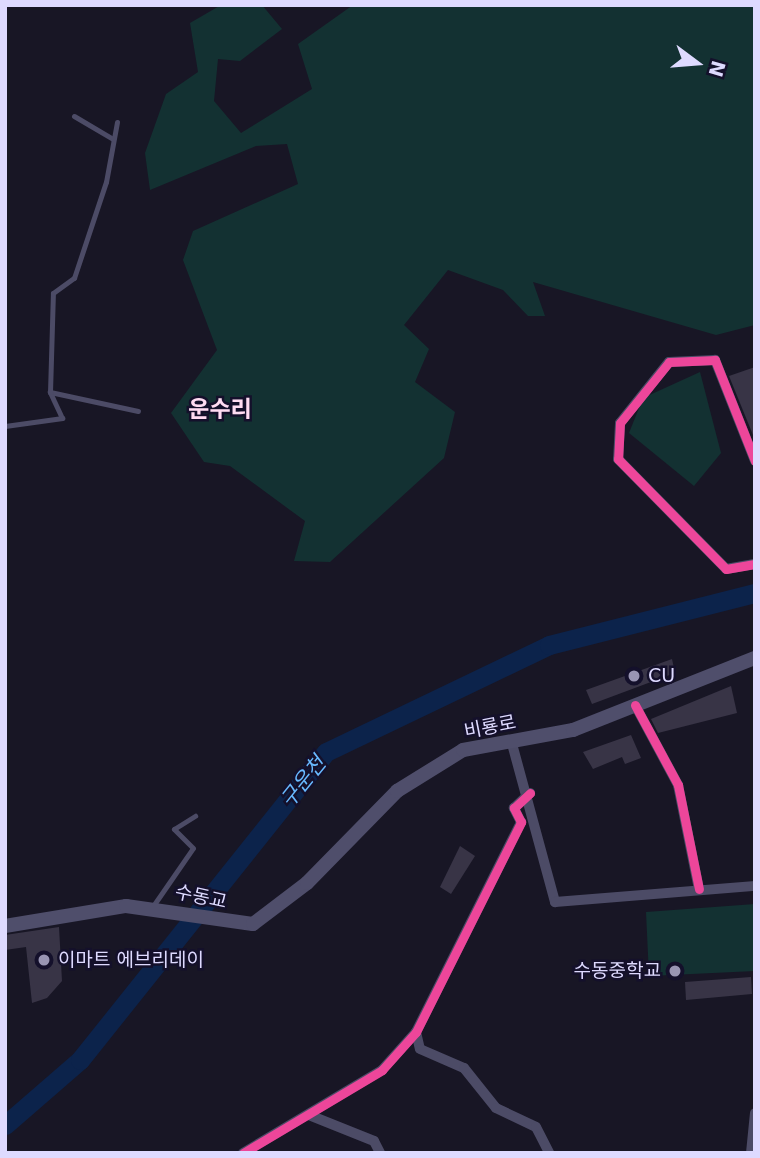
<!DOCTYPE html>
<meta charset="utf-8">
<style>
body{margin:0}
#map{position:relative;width:760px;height:1158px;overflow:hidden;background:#181625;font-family:"DejaVu Sans","Noto Sans KR",sans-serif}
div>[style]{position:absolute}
.green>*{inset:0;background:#133132}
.river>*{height:19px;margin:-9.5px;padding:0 9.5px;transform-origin:9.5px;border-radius:9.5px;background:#0c234b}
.building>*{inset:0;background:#383446}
.lane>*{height:5px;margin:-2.5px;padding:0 2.5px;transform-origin:2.5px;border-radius:2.5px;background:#4c4b66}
.street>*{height:10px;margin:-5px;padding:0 5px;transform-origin:5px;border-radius:5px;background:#4c4b66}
.secondary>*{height:14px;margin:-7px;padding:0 7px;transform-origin:7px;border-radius:7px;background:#4f4e6b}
.cycleway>*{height:9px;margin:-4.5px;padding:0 4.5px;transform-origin:4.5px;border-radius:4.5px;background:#ed469a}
.dots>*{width:19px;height:19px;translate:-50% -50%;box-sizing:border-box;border:4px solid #14102b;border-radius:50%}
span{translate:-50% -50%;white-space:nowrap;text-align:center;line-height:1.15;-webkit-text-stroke:5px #14102b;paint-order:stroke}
.poi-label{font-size:19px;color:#dedaff}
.left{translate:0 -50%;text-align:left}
.right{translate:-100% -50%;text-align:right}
.street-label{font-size:19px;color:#dedaff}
.water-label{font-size:21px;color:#68b9ff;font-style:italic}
.quarter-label{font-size:23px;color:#ffdcf2;font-weight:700}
.frame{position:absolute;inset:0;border:7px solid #dedaff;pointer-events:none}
.north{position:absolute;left:662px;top:28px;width:70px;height:70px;-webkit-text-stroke:5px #14102b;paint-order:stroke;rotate:106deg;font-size:19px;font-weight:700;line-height:28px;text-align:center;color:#dedaff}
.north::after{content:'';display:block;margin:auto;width:24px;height:32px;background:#dedaff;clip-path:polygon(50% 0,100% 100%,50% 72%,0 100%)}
</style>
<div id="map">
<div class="green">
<i style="clip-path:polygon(221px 5px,262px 5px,282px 29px,240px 61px,218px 59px,214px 101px,241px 133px,312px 89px,298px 44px,353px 5px,755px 5px,755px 325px,716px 335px,533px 282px,545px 316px,528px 316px,503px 290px,448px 270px,404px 325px,429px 349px,415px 382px,455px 412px,444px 458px,330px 562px,294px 561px,305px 521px,230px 466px,204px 462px,171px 413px,217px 350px,183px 260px,193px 231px,298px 184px,287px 144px,256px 146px,150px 190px,145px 153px,166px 94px,198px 72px,190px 23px)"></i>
<i style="clip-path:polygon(700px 372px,721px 453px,694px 486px,629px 433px,643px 398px)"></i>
<i style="clip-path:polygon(755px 904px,755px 971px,649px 976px,646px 912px)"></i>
</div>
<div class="river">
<i style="left:5px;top:1125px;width:99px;rotate:-40.9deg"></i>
<i style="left:80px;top:1060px;width:394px;rotate:-51.4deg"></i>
<i style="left:326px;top:752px;width:247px;rotate:-25.6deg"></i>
<i style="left:549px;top:645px;width:212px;rotate:-14.2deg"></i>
</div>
<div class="building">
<i style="clip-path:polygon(755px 367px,755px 440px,729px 376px)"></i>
<i style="clip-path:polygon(672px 659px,675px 673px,592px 704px,586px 690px)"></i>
<i style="clip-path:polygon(731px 686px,737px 713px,658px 733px,651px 719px)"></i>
<i style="clip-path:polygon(631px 735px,641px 758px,625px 764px,622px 757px,593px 769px,583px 752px)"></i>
<i style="clip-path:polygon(460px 846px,475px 856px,451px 894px,440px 887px)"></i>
<i style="clip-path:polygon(59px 927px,62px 981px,47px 998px,32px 1003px,26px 947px,5px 950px,5px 935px)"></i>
<i style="clip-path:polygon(751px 977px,752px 994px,686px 1000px,685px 982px)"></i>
</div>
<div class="lane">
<i style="left:74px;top:116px;width:45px;rotate:30.5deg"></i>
<i style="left:50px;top:392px;width:90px;rotate:12.2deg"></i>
<i style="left:5px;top:426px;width:58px;rotate:-8deg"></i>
<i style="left:62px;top:418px;width:29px;rotate:-115deg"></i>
<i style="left:50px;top:392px;width:99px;rotate:-88.3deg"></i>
<i style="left:53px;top:293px;width:26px;rotate:-36deg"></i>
<i style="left:74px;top:278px;width:101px;rotate:-71.6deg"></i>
<i style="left:106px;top:182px;width:61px;rotate:-79.6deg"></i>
<i style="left:153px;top:906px;width:70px;rotate:-55.4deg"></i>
<i style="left:193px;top:848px;width:27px;rotate:-135deg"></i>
<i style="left:174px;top:829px;width:25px;rotate:-32deg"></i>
</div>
<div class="street">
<i style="left:755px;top:461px;width:109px;rotate:-111.6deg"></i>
<i style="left:715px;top:360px;width:46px;rotate:177.5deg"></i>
<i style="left:669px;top:362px;width:78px;rotate:128.8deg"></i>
<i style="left:620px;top:423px;width:36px;rotate:93deg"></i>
<i style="left:618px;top:459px;width:154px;rotate:45.5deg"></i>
<i style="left:726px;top:569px;width:29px;rotate:-10deg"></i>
<i style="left:635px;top:705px;width:91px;rotate:61.7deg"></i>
<i style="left:678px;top:785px;width:106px;rotate:78.6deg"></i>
<i style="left:511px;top:740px;width:168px;rotate:74.8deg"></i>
<i style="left:555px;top:902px;width:201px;rotate:-4.6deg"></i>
<i style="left:416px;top:1032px;width:17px;rotate:77deg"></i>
<i style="left:420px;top:1049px;width:48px;rotate:23.4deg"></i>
<i style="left:464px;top:1068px;width:51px;rotate:51.3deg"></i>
<i style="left:496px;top:1108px;width:44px;rotate:25.4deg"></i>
<i style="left:536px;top:1127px;width:29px;rotate:63deg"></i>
<i style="left:309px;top:1115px;width:70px;rotate:21.8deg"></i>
<i style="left:374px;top:1141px;width:13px;rotate:63deg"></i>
<i style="left:243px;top:1153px;width:162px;rotate:-30.8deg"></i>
<i style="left:382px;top:1070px;width:51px;rotate:-48.2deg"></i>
<i style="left:416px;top:1032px;width:235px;rotate:-63.4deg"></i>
<i style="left:521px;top:822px;width:16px;rotate:-117deg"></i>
<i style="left:514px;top:808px;width:22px;rotate:-43deg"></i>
<i style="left:751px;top:1153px;width:40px;rotate:-84.3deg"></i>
</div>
<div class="secondary">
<i style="left:5px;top:926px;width:123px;rotate:-9.4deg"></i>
<i style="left:126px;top:906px;width:128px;rotate:8.1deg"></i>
<i style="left:253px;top:924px;width:68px;rotate:-37.2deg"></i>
<i style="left:307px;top:883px;width:129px;rotate:-45.6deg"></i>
<i style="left:397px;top:791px;width:78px;rotate:-31.8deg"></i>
<i style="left:463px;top:750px;width:112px;rotate:-10.3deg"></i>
<i style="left:573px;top:730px;width:196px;rotate:-21.6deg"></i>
</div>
<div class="cycleway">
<i style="left:755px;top:461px;width:109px;rotate:-111.6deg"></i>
<i style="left:715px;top:360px;width:46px;rotate:177.5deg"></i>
<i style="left:669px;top:362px;width:78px;rotate:128.8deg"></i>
<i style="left:620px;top:423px;width:36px;rotate:93deg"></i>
<i style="left:618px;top:459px;width:154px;rotate:45.5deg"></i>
<i style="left:726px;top:569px;width:29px;rotate:-10deg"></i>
<i style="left:635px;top:705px;width:91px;rotate:61.7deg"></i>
<i style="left:678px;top:785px;width:106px;rotate:78.6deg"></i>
<i style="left:243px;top:1153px;width:162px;rotate:-30.8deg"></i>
<i style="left:382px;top:1070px;width:51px;rotate:-48.2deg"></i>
<i style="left:416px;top:1032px;width:235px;rotate:-63.4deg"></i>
<i style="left:521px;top:822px;width:16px;rotate:-117deg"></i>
<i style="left:514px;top:808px;width:22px;rotate:-43deg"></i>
</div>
<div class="dots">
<i style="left:634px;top:676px;background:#9995b3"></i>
<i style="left:44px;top:960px;background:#9995b3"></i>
<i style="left:675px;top:971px;background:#9995b3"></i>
</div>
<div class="poi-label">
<span class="left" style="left:648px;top:676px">CU</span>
<span class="left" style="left:58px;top:960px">이마트 에브리데이</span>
<span class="right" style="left:661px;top:971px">수동중학교</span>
</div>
<div class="street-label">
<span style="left:490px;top:727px;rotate:-11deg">비룡로</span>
<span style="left:201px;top:897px;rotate:12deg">수동교</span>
</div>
<div class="water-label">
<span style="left:303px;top:782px;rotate:-51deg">구운천</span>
</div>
<div class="quarter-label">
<span style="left:220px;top:409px">운수리</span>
</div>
<div class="frame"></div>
<div class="north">N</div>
</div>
